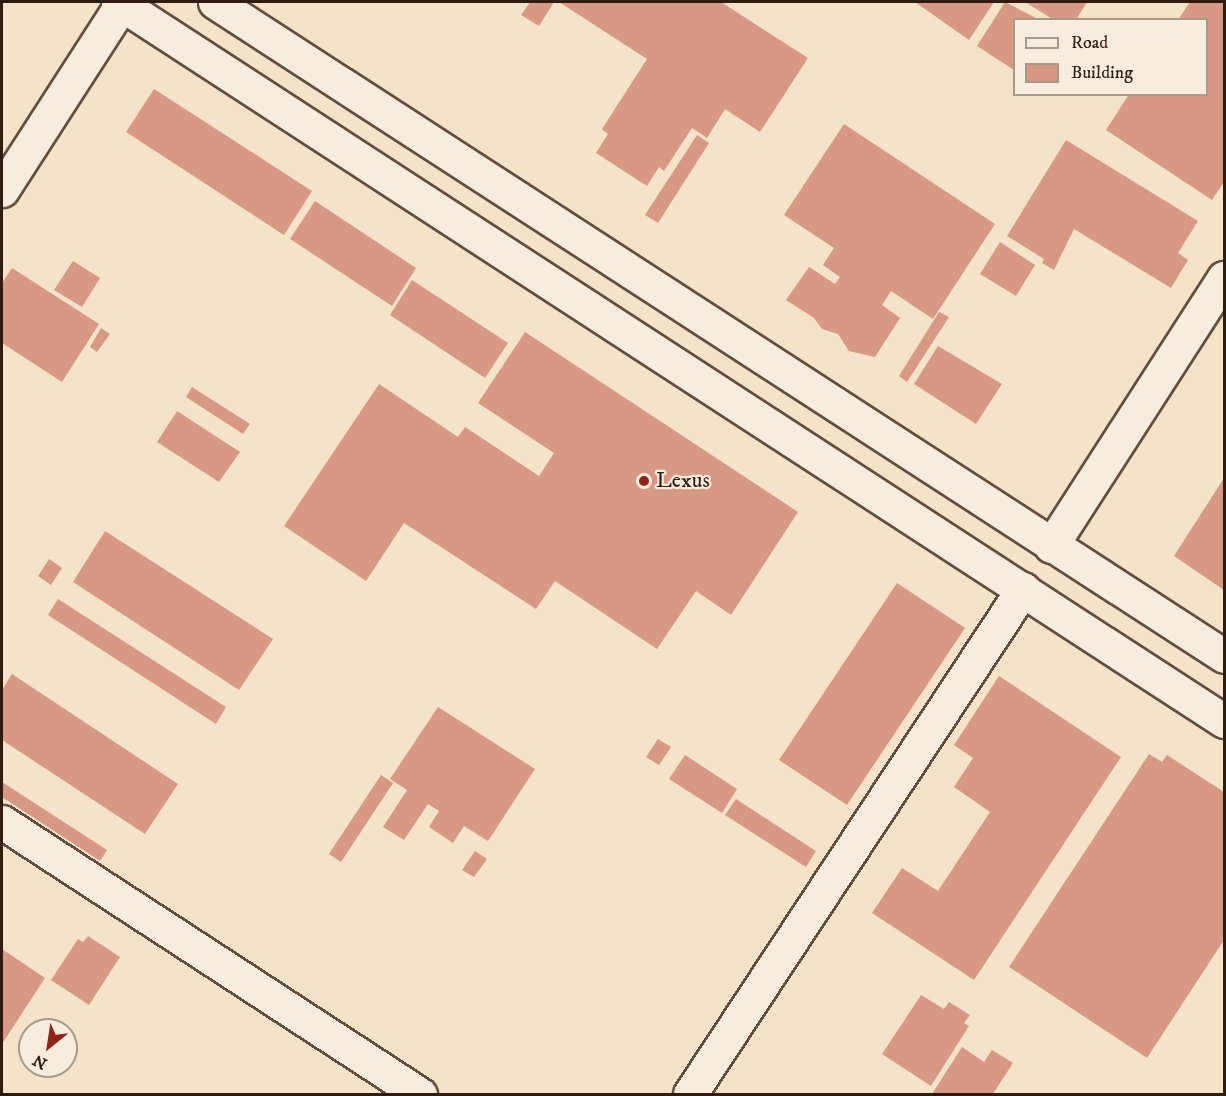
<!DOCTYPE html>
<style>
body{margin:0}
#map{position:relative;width:1226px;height:1096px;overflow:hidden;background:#f4e2c9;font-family:"IM FELL DW Pica",serif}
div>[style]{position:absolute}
.building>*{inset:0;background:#d79884}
.roads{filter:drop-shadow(2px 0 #614e3f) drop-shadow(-2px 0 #614e3f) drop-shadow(0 2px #614e3f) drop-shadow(0 -2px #614e3f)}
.minor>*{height:33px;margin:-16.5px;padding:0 16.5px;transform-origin:16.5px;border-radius:16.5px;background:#f8ecdc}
.dots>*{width:16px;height:16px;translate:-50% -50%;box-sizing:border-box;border:3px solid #f8ecdc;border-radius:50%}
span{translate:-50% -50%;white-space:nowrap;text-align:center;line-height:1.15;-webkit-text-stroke:4.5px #f8ecdc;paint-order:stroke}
.poi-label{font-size:22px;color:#301c11}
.left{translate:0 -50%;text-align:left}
.frame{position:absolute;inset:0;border:3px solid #301c11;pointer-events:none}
.legend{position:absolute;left:1013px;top:18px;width:195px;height:78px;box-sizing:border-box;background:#f8ecdc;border:2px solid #a8998b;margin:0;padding:8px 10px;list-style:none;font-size:18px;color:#301c11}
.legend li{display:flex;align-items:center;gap:12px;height:30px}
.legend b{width:30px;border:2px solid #a8998b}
.north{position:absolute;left:18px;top:1018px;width:60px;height:60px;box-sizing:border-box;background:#f8ecdc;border:2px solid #a8998b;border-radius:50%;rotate:210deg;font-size:16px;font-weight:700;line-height:24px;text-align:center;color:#301c11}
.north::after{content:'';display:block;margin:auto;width:21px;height:27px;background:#8f2418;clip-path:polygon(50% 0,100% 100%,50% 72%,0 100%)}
</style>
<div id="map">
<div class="building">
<i style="clip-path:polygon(530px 2px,554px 2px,539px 26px,521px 15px)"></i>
<i style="clip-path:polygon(559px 2px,721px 2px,808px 58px,760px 132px,725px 109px,707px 138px,692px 128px,664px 171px,659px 167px,647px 186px,596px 153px,608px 134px,602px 129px,647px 59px)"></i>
<i style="clip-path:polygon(915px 2px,994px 2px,969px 40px)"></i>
<i style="clip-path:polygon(1005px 2px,1040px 20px,1014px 20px,1014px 70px,977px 46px)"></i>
<i style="clip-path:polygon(1025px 2px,1087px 2px,1076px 20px,1054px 20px)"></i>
<i style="clip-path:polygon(1190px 2px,1224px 2px,1224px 182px,1212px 200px,1106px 130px,1129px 94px,1206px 94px,1206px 20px,1178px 20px)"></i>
<i style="clip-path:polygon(154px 89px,312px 191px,284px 235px,126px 132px)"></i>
<i style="clip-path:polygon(844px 124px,995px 224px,933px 319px,891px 291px,882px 305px,900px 318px,875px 357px,849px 351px,838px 334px,822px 329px,814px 318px,786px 300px,809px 267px,835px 284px,840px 277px,823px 265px,834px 248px,784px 215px)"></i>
<i style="clip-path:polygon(697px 135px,709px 143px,658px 223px,645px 215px)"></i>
<i style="clip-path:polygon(1066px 140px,1198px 221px,1178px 253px,1188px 260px,1171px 288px,1074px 229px,1054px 270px,1042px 263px,1044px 259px,1007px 236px)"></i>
<i style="clip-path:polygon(315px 201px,416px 268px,392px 306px,290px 239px)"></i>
<i style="clip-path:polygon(1000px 242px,1035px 265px,1016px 296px,980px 274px)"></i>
<i style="clip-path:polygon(73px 261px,100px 278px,82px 307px,54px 290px)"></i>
<i style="clip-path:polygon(12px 268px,99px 324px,62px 382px,2px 343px,2px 283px)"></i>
<i style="clip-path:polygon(412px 280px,508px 343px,485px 378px,390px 315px)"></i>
<i style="clip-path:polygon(939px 312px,949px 317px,907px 382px,899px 376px)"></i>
<i style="clip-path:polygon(101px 328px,110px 334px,97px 352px,90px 347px)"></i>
<i style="clip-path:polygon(525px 332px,798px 512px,731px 615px,696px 591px,657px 649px,555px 581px,536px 609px,404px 523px,366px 581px,284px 526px,379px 384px,458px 437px,465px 427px,539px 476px,554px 453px,478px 403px)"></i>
<i style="clip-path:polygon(938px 346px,1002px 384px,976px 424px,914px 384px)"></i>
<i style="clip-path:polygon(192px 387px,250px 424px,243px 434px,186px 397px)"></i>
<i style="clip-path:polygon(177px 411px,240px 452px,219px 482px,157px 442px)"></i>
<i style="clip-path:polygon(1224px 478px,1224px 590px,1174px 556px)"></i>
<i style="clip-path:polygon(105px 531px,273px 639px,239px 690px,73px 582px)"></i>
<i style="clip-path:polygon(49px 559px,62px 568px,51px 585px,38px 576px)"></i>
<i style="clip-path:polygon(897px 583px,965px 628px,847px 805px,779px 760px)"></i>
<i style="clip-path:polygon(58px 599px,226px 707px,216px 724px,48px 615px)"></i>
<i style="clip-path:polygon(12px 674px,178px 784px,145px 834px,2px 740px,2px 690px)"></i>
<i style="clip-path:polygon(999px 676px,1121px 757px,974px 980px,872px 913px,902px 868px,938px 891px,990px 812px,954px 787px,973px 758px,954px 745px)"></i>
<i style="clip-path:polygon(438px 707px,535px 769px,488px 841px,464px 826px,453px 843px,429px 827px,439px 811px,428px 804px,404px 840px,383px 827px,407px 790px,390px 779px)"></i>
<i style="clip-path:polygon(658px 739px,671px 747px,659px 765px,646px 757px)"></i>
<i style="clip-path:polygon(1149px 754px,1162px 762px,1167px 755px,1224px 792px,1224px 940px,1147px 1058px,1009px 967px)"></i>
<i style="clip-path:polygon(685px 755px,737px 789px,722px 813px,669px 779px)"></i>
<i style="clip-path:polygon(381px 775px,393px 783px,341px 862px,329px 854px)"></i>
<i style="clip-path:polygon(2px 782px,107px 850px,100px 861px,2px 797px)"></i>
<i style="clip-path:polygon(736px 799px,816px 851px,806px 867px,725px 815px)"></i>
<i style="clip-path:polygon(475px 851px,487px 859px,474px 877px,462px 870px)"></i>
<i style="clip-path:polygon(88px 936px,120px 957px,89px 1005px,51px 980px,78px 939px,83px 942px)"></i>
<i style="clip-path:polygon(2px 949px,45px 978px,2px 1044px)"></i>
<i style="clip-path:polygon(921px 995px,944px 1009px,949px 1002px,970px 1015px,964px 1023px,969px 1026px,931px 1086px,882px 1054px)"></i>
<i style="clip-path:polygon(962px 1047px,984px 1062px,992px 1050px,1013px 1063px,993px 1094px,932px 1094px)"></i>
</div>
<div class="roads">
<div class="minor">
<i style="left:118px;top:2px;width:1319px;rotate:33.03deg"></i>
<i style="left:215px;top:2px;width:1202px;rotate:32.95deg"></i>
<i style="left:2px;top:190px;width:224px;rotate:-57.2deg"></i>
<i style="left:1051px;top:546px;width:319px;rotate:-57.2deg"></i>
<i style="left:2px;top:822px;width:499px;rotate:33.1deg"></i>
<i style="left:690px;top:1094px;width:605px;rotate:-56.6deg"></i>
</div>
</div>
<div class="dots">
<i style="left:644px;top:481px;background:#8f2418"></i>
</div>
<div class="poi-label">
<span class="left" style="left:656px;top:481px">Lexus</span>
</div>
<div class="frame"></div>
<ul class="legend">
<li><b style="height:8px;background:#f8ecdc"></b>Road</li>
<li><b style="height:16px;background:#d79884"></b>Building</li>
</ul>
<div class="north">N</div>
</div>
